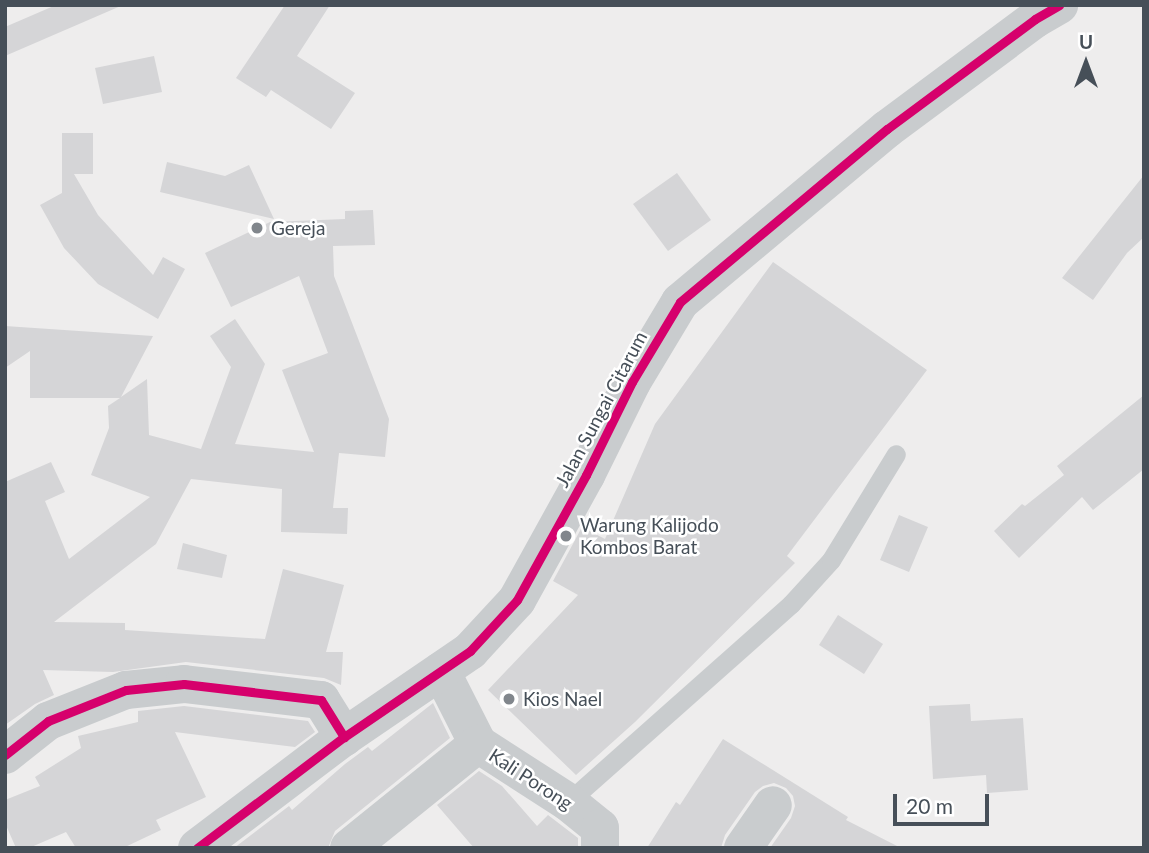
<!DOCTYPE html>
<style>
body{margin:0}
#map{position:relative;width:1149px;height:853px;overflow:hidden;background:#eeeded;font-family:Lato,sans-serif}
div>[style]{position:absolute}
.building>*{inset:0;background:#d5d5d7}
.service>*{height:19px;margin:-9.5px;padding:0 9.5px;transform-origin:9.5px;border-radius:9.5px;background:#c9ccce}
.minor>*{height:38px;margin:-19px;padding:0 19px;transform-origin:19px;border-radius:19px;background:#c9ccce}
.tertiary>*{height:38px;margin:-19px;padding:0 19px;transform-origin:19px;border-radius:19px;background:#c9ccce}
.cycleway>*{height:9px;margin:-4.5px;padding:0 4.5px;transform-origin:4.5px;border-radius:4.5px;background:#d6006c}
.dots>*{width:19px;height:19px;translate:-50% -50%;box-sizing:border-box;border:4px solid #fff;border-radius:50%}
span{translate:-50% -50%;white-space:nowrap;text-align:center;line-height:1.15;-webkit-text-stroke:5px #fff;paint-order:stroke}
.poi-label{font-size:19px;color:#464f58}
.left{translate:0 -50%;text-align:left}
.street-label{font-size:19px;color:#464f58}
.frame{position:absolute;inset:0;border:7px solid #464f58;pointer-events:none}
.north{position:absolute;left:1051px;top:28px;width:70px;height:70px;-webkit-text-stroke:5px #fff;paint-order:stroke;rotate:0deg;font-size:19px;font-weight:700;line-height:28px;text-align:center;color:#464f58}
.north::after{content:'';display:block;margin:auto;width:24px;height:32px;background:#464f58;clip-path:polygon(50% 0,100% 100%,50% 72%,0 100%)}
.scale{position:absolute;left:893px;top:794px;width:96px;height:32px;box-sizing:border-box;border:4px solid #464f58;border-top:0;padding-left:9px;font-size:21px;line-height:24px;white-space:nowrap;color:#464f58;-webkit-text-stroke:5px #fff;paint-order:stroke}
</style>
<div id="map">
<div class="building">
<i style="clip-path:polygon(56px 5px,123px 5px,5px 56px,5px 27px)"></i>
<i style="clip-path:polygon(285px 5px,330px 5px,297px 56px,355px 93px,331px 129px,271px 90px,266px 97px,236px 78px)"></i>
<i style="clip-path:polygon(154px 56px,162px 92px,103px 104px,95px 68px)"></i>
<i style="clip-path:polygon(62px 133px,93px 133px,93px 174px,74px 174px,98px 215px,153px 275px,163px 257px,185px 269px,158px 319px,98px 284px,64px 248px,40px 205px,62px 193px)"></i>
<i style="clip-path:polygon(167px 162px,225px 176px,249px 165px,274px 219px,160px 192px)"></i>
<i style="clip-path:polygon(677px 173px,711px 220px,668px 251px,633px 204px)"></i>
<i style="clip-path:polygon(1144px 175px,1144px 237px,1127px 253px,1093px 300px,1062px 278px)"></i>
<i style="clip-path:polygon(373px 210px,375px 245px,333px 246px,334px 276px,389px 419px,385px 457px,339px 453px,333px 508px,348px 508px,347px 534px,281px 532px,282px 489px,191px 479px,156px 544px,54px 622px,125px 623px,125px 630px,265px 639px,283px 569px,344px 585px,326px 652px,343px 652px,341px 685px,324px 678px,186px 662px,113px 672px,43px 670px,54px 695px,35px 704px,5px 725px,5px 482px,51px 462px,65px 492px,45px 501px,69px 559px,150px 497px,91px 475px,109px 428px,108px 406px,120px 398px,30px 398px,30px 351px,5px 368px,5px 326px,153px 336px,121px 397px,147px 379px,149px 435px,201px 449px,231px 367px,210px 336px,235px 319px,265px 364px,235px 444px,314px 452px,282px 370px,328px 353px,299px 276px,231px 307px,205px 253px,270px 222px,345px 219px,345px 211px)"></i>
<i style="clip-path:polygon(773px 262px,927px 370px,787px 556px,795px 563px,635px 722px,576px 775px,488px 690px,578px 595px,553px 581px,582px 527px,605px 539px,655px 424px)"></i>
<i style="clip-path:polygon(1144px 395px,1144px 469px,1093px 510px,1082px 497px,1019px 558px,994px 531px,1022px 504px,1025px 506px,1064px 475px,1057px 466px)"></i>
<i style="clip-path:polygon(899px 515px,928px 527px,909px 572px,880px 560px)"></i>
<i style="clip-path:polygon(183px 543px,227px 555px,222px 578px,177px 569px)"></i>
<i style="clip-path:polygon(838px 615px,883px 644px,864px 674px,819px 645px)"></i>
<i style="clip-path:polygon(433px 703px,450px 738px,335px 831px,328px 848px,234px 848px,289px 806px,292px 810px,345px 764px,368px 747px,372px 751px)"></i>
<i style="clip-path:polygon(970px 704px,971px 721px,1023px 718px,1028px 790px,987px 793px,986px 775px,933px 779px,929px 706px)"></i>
<i style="clip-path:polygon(184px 706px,308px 721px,315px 732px,295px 747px,175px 732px,206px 797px,156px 820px,161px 830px,123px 848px,76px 848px,66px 832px,29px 848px,16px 848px,5px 823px,5px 800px,40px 786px,35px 777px,81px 748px,78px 736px,138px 722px,138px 711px)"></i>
<i style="clip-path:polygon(723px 739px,848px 817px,846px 820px,901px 848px,770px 848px,791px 818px,795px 806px,793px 796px,786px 788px,774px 783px,763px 786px,755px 792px,725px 835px,721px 848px,647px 848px,676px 802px,680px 805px)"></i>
<i style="clip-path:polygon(479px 771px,502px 786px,537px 826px,548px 815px,578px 838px,578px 848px,474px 848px,437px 805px)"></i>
</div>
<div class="service">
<i style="left:568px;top:802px;width:298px;rotate:-41.6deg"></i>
<i style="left:791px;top:604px;width:59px;rotate:-47.7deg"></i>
<i style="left:831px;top:560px;width:124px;rotate:-58.5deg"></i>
</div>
<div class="minor">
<i style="left:441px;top:671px;width:82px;rotate:63.1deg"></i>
<i style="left:478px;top:744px;width:107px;rotate:32.8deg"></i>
<i style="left:568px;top:802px;width:41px;rotate:39.1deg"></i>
<i style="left:600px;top:828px;width:20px;rotate:90deg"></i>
<i style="left:5px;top:755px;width:55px;rotate:-38.3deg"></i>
<i style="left:48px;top:721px;width:84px;rotate:-21.7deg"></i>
<i style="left:126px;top:690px;width:58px;rotate:-5.9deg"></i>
<i style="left:184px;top:684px;width:138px;rotate:6.7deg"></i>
<i style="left:321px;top:700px;width:44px;rotate:58.1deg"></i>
<i style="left:349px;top:848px;width:166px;rotate:-38.9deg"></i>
<i style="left:743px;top:848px;width:52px;rotate:-55.1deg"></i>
</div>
<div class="tertiary">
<i style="left:197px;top:848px;width:184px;rotate:-37.1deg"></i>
<i style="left:344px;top:737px;width:153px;rotate:-34.3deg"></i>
<i style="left:470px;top:651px;width:69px;rotate:-47.3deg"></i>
<i style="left:517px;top:600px;width:143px;rotate:-61.1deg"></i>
<i style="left:586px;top:475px;width:104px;rotate:-63.7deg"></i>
<i style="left:632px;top:382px;width:93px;rotate:-59deg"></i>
<i style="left:680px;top:302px;width:270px;rotate:-39.9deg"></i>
<i style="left:887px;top:129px;width:184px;rotate:-36.6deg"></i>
<i style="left:1035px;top:19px;width:28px;rotate:-30deg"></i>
</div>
<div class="cycleway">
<i style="left:5px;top:755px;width:55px;rotate:-38.3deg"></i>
<i style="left:48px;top:721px;width:84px;rotate:-21.7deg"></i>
<i style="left:126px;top:690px;width:58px;rotate:-5.9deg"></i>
<i style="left:184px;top:684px;width:138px;rotate:6.7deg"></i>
<i style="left:321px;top:700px;width:44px;rotate:58.1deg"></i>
<i style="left:197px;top:848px;width:184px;rotate:-37.1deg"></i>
<i style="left:344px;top:737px;width:153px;rotate:-34.3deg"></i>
<i style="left:470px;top:651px;width:69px;rotate:-47.3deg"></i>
<i style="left:517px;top:600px;width:143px;rotate:-61.1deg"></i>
<i style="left:586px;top:475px;width:104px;rotate:-63.7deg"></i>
<i style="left:632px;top:382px;width:93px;rotate:-59deg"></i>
<i style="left:680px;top:302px;width:270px;rotate:-39.9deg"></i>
<i style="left:887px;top:129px;width:184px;rotate:-36.6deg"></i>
<i style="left:1035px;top:19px;width:28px;rotate:-30deg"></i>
</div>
<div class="dots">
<i style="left:257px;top:228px;background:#81868c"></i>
<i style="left:566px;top:536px;background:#81868c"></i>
<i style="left:509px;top:699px;background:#81868c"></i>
</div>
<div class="poi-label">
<span class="left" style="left:271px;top:228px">Gereja</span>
<span class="left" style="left:580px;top:536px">Warung Kalijodo<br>Kombos Barat</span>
<span class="left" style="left:523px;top:699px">Kios Nael</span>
</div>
<div class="street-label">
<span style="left:601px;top:409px;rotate:-62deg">Jalan Sungai Citarum</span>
<span style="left:531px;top:779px;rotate:33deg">Kali Porong</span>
</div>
<div class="frame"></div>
<div class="north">U</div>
<div class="scale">20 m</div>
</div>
